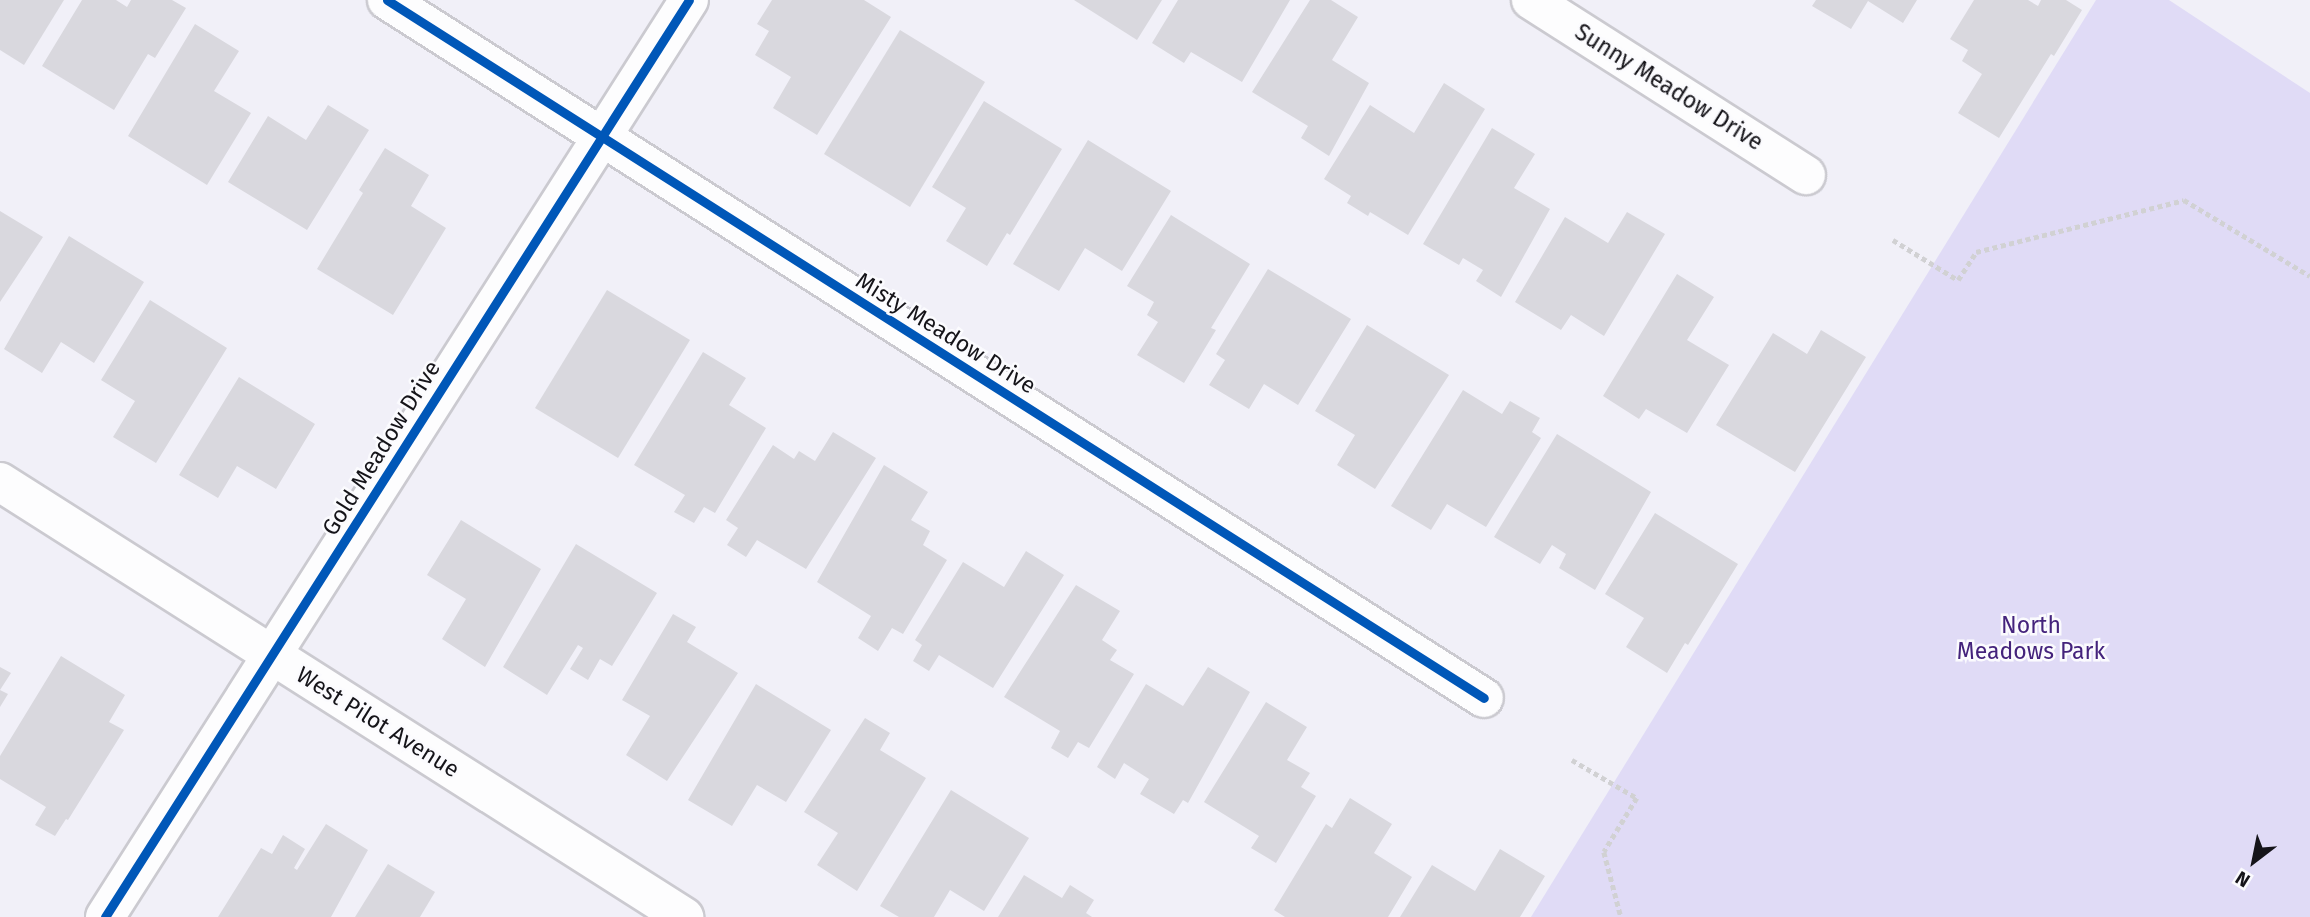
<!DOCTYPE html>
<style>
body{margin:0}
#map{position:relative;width:2310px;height:917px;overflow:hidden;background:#f1f0f8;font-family:"Fira Sans",sans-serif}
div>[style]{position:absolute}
.green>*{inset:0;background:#e0dbf6}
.building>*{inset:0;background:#d9d8de}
.path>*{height:4.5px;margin-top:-2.25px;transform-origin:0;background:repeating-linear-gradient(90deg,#d1d1d3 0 5px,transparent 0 8.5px)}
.roads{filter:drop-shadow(2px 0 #cbcad0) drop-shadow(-2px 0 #cbcad0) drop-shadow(0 2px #cbcad0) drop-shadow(0 -2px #cbcad0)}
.minor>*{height:38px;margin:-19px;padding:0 19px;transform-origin:19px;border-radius:19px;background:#fdfdfe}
.cycleway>*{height:9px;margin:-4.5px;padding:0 4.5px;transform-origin:4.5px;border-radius:4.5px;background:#0057b8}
span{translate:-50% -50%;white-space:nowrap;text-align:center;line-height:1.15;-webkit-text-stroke:5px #fbfbfe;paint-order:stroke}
.street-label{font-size:23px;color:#151419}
.park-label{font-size:23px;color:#44237c}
.north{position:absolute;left:2219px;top:826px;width:70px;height:70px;-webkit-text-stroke:5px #fbfbfe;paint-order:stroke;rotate:212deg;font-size:19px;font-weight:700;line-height:28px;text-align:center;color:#151419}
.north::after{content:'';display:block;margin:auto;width:24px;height:32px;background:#151419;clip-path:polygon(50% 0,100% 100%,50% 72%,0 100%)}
</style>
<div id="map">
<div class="green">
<i style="clip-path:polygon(2096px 0,2169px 0,2310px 93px,2310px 917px,1531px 917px)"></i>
</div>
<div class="building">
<i style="clip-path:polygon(0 0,64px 0,24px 65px,0 50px)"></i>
<i style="clip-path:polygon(82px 0,116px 0,127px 7px,131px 0,172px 0,186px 8px,155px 58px,148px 54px,114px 110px,42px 66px)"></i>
<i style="clip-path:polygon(772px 0,864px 0,891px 17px,817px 135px,773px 108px,791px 77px,755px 55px,769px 31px,757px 24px)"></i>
<i style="clip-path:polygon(1074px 0,1162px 0,1137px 40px)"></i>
<i style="clip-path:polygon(1178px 0,1290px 0,1242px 82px,1191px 52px,1184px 63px,1152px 43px)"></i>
<i style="clip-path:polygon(1310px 0,1331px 0,1358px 17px,1332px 60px,1369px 83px,1329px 156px,1301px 138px,1308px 126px,1252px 92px)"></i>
<i style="clip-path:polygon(1816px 0,1917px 0,1903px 23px,1868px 1px,1851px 29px,1812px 6px)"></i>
<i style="clip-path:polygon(1974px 0,2028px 0,2038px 6px,2041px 0,2066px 0,2082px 10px,2054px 56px,2051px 54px,1999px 138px,1958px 113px,1982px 74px,1962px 61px,1968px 50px,1950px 39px)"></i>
<i style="clip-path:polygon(195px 24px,239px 51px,214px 91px,251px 113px,207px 185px,128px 136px)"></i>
<i style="clip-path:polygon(900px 30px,985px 82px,910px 207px,824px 154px)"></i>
<i style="clip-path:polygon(1444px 83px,1485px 109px,1408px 235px,1370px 212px,1368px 216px,1347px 203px,1351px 196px,1324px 179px,1370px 105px,1414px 133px)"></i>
<i style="clip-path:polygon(984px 101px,1062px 149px,1010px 235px,1007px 233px,987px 266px,946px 241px,966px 208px,932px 187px)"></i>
<i style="clip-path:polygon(328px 105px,369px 130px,307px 230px,228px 182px,268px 116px,306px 140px)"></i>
<i style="clip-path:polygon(1492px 128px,1535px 154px,1514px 188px,1550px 209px,1501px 297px,1476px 281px,1483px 270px,1463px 258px,1459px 265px,1423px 244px)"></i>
<i style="clip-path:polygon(1088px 140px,1171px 191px,1122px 271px,1085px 248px,1059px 291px,1013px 264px)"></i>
<i style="clip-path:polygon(385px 148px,429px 175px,411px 206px,446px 228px,393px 315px,317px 269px,363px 193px,359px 190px)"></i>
<i style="clip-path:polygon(0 211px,43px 237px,0 302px)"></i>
<i style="clip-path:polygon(1627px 212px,1665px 234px,1604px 336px,1571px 315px,1561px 330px,1515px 302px,1565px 217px,1608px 243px)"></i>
<i style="clip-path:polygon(1171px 215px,1250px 264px,1211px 328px,1216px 330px,1184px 383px,1137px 355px,1158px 322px,1147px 315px,1154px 302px,1127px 286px)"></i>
<i style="clip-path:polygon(69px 236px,144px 282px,94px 363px,61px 342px,42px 373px,4px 349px)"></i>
<i style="clip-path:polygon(1268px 269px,1351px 319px,1298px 405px,1264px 384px,1249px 409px,1209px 385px,1225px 360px,1216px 354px)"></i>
<i style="clip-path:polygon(1677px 274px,1714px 297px,1687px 340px,1729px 365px,1687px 433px,1646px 409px,1639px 419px,1603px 396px)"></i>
<i style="clip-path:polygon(607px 290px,690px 340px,618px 458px,535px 408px)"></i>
<i style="clip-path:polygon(150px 300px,227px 348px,156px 463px,113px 437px,135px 401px,101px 380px)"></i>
<i style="clip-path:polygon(1367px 325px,1449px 375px,1375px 489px,1337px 465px,1355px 435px,1315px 411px)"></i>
<i style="clip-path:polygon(1821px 330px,1866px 357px,1795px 472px,1716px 425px,1773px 333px,1807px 354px)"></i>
<i style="clip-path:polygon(703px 352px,746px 378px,729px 405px,766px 428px,715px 513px,704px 507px,694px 523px,674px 512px,685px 495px,634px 465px)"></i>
<i style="clip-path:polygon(239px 377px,315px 424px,276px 489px,237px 466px,218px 498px,179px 475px)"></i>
<i style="clip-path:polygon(1463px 390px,1502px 414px,1510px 401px,1540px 418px,1532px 432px,1541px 438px,1486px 527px,1447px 504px,1431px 530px,1391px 506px)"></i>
<i style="clip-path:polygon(833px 432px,876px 458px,806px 569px,757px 540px,746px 557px,727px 545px,738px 528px,726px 520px,773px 445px,794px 459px,799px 451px,815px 461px)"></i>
<i style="clip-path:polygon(1557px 434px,1651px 492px,1595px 590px,1559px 568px,1566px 554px,1552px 545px,1540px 564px,1494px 537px)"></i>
<i style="clip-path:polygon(884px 465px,928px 492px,911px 520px,930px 531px,923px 545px,947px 560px,903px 634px,892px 628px,878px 651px,858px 638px,871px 616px,817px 582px)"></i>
<i style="clip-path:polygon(1655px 513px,1738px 564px,1688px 645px,1685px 643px,1667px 673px,1626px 647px,1644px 618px,1605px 594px)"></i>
<i style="clip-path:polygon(461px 520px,541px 569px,485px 667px,442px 639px,466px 599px,427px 575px)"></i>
<i style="clip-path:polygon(576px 544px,657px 593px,612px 666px,600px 659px,588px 680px,570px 669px,583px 648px,578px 645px,547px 695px,503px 667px)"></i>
<i style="clip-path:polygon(1026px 551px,1064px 575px,993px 688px,939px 655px,929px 671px,913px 661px,922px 645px,915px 640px,963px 562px,1004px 587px)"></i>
<i style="clip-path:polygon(1076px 585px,1120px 611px,1102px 640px,1117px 650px,1110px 660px,1134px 674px,1089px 748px,1078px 742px,1068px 758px,1051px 748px,1060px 731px,1004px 697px)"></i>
<i style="clip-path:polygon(673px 614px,696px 627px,687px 642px,738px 673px,667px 781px,626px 755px,650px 716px,622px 700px)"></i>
<i style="clip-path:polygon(61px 656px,125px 695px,109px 722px,124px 730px,68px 820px,66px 819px,55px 836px,35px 825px,46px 807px,0 779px,0 756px)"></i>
<i style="clip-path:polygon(0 667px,11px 673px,0 690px,8px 694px,0 707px)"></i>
<i style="clip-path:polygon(1208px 667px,1250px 692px,1188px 803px,1183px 800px,1174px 814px,1140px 794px,1149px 779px,1124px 763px,1115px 779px,1097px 767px,1146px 684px,1183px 706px)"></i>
<i style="clip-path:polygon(756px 684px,831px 730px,786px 802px,757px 785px,732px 826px,688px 800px)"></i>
<i style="clip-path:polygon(1266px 702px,1307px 727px,1287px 760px,1310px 773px,1301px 787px,1316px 796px,1276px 863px,1251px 848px,1259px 836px,1204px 802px)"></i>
<i style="clip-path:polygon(865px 718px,890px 733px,880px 750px,926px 778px,857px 891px,817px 865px,838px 833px,804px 812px)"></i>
<i style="clip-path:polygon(951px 790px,1029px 838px,984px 911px,950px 890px,934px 917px,899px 917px,880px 906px)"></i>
<i style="clip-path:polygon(1350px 798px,1392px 824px,1374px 853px,1412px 877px,1388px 917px,1285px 917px,1274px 910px,1326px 824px,1332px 828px)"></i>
<i style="clip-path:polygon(326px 824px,368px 850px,331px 917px,218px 917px,261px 848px,272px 854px,283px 835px,305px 849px,294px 868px,297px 870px)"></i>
<i style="clip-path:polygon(1500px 849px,1545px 876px,1520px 917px,1400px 917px,1432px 865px,1475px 891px)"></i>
<i style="clip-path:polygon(388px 864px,435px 892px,420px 917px,355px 917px)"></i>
<i style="clip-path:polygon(1024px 875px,1062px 898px,1070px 885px,1094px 900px,1086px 913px,1092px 917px,998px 917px)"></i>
</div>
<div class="path">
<i style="left:1893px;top:240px;width:76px;rotate:31.6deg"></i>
<i style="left:1958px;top:280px;width:33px;rotate:-57deg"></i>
<i style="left:1976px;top:252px;width:214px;rotate:-14deg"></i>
<i style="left:2184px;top:200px;width:147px;rotate:31.1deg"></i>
<i style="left:1572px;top:760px;width:75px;rotate:30.3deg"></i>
<i style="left:1637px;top:798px;width:63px;rotate:121.4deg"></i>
<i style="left:1604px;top:852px;width:67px;rotate:75.3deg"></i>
</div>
<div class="roads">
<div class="minor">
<i style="left:387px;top:0;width:1300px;rotate:32.47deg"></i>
<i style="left:1531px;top:0;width:326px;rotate:32.5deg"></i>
<i style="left:0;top:482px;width:811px;rotate:32.45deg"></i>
<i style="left:105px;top:917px;width:1087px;rotate:-57.51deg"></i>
</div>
</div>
<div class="cycleway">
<i style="left:387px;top:0;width:1300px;rotate:32.47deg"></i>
<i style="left:105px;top:917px;width:1087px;rotate:-57.51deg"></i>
</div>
<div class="street-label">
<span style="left:1669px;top:87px;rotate:32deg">Sunny Meadow Drive</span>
<span style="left:946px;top:333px;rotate:32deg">Misty Meadow Drive</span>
<span style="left:381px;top:448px;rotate:-58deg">Gold Meadow Drive</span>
<span style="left:378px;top:722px;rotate:32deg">West Pilot Avenue</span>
</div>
<div class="park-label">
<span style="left:2031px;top:638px">North<br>Meadows Park</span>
</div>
<div class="north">N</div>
</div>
